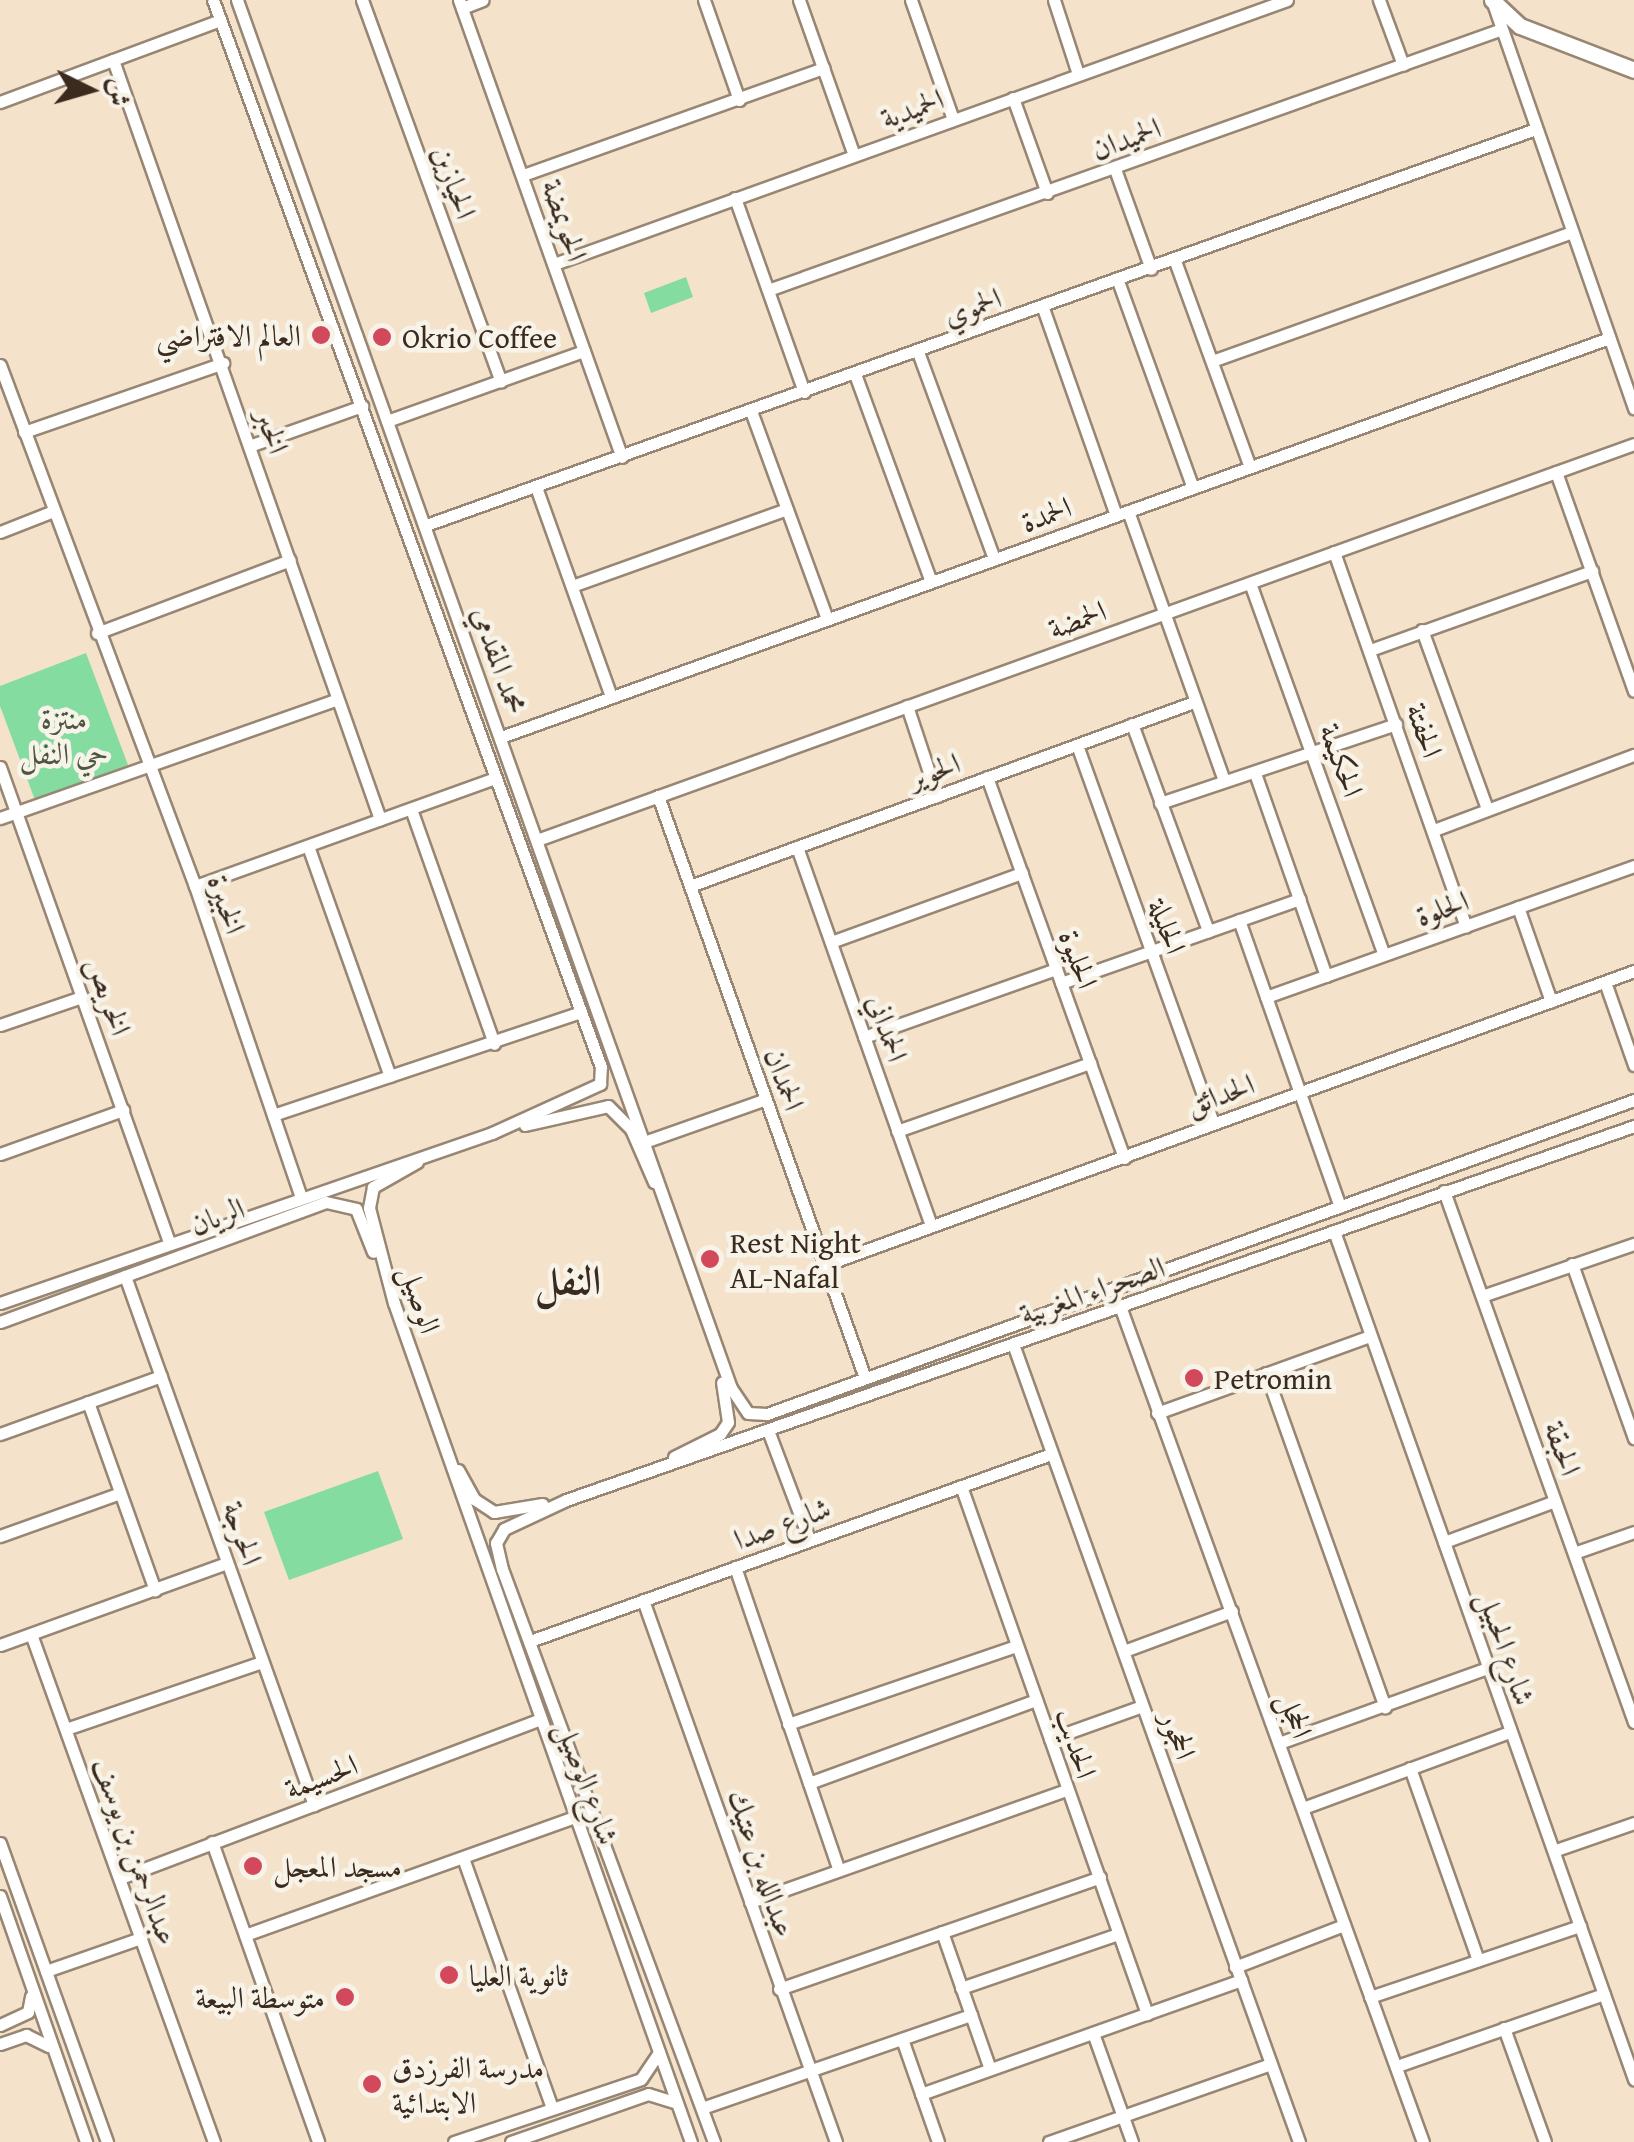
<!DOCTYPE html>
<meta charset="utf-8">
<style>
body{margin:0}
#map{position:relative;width:1634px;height:2142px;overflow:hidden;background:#f4e3ca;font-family:"Gentium Book Plus",Amiri,serif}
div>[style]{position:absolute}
.green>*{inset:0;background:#84dca0}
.roads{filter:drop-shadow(2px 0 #988674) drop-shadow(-2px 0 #988674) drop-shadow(0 2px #988674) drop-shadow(0 -2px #988674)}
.minor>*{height:11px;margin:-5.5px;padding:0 5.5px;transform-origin:5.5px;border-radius:5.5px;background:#fff}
.major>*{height:15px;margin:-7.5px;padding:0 7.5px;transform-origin:7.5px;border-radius:7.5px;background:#fff}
.dots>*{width:28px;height:28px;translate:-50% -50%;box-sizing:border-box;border:5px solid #f7f3e8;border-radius:50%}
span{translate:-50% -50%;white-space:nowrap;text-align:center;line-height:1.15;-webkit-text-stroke:9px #f7f3e8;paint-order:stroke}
.street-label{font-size:30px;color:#3b2a1e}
.poi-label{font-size:30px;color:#3b2a1e}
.right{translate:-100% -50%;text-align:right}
.left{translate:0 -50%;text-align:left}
.park-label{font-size:30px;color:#4d563e}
.district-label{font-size:40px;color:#3b2a1e;font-weight:700}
.north{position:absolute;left:40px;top:40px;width:100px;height:100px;-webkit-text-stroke:8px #f7f3e8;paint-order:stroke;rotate:95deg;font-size:28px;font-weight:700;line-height:40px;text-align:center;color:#3b2a1e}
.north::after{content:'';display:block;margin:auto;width:35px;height:45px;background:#3b2a1e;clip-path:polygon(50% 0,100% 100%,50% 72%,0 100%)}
</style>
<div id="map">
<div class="green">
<i style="clip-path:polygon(686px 277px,693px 297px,651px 313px,644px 293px)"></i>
<i style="clip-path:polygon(86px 653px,128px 765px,35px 800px,0 706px,0 686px)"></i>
<i style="clip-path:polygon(378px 1471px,403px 1539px,289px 1580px,264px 1512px)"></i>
</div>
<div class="roads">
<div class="minor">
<i style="left:237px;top:0;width:1473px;rotate:70.41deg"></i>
<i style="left:731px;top:1388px;width:30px;rotate:56deg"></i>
<i style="left:748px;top:1413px;width:19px;rotate:3deg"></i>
<i style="left:767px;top:1414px;width:922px;rotate:-19.91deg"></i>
<i style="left:362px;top:0;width:406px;rotate:70deg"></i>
<i style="left:459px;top:0;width:485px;rotate:70.4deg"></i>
<i style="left:704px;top:0;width:106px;rotate:70.7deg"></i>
<i style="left:799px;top:0;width:164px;rotate:70.5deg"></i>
<i style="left:911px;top:0;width:126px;rotate:70.6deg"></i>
<i style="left:1054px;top:0;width:78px;rotate:72deg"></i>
<i style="left:1379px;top:0;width:69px;rotate:69.7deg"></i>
<i style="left:1494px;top:6px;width:426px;rotate:70.8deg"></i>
<i style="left:462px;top:8px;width:22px;rotate:-21deg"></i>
<i style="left:113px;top:60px;width:805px;rotate:70.62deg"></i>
<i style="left:1013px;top:98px;width:101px;rotate:70.3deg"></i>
<i style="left:0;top:102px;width:235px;rotate:-20.4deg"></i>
<i style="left:1115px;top:169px;width:106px;rotate:70.2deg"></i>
<i style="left:523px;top:175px;width:319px;rotate:-19.6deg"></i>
<i style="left:735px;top:198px;width:206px;rotate:70.4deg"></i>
<i style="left:1175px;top:261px;width:219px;rotate:70deg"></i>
<i style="left:554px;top:264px;width:779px;rotate:-19.81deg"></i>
<i style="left:1118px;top:281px;width:220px;rotate:70.1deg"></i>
<i style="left:768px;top:290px;width:776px;rotate:-19.58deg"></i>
<i style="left:1043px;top:308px;width:219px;rotate:70.6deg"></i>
<i style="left:918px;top:352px;width:221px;rotate:69.8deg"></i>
<i style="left:1212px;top:361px;width:380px;rotate:-19.7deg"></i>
<i style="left:0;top:365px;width:556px;rotate:69.48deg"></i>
<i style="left:195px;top:886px;width:325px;rotate:71.2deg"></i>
<i style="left:855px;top:374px;width:221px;rotate:69.9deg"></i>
<i style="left:751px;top:411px;width:221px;rotate:69.9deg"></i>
<i style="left:387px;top:421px;width:209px;rotate:-19.6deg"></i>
<i style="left:24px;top:432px;width:211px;rotate:-19.1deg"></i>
<i style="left:252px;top:445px;width:117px;rotate:-19.5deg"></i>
<i style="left:1556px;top:472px;width:232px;rotate:70.4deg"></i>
<i style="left:536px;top:487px;width:223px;rotate:70.3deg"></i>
<i style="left:1128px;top:511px;width:286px;rotate:70.4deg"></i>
<i style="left:426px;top:525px;width:1175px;rotate:-19.64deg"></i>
<i style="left:0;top:532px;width:55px;rotate:-21.4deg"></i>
<i style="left:1334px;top:552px;width:397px;rotate:70.6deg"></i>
<i style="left:1250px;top:583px;width:395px;rotate:70.2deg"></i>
<i style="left:572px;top:586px;width:228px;rotate:-19.7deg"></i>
<i style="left:1422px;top:630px;width:190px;rotate:70deg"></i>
<i style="left:97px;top:633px;width:206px;rotate:-20.7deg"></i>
<i style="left:1370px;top:650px;width:236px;rotate:-19.6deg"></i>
<i style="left:907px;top:706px;width:95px;rotate:71.6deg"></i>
<i style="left:1132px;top:724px;width:221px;rotate:69.8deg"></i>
<i style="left:501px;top:737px;width:1178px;rotate:-19.8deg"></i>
<i style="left:1077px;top:745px;width:402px;rotate:70.2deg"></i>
<i style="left:0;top:767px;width:504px;rotate:70.41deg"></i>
<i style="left:1256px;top:776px;width:212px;rotate:70.7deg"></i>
<i style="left:987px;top:777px;width:405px;rotate:70.2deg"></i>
<i style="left:658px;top:796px;width:618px;rotate:70.42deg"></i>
<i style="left:1160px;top:803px;width:249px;rotate:-18.5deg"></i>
<i style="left:411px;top:809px;width:249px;rotate:70.5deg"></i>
<i style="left:0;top:818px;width:357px;rotate:-19.4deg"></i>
<i style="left:1434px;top:830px;width:214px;rotate:-20.6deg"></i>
<i style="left:537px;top:840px;width:1166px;rotate:-19.85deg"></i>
<i style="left:308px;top:846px;width:244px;rotate:70.4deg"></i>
<i style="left:797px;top:847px;width:402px;rotate:70.5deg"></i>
<i style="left:195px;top:886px;width:319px;rotate:-19.8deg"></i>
<i style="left:690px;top:886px;width:537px;rotate:-20.06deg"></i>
<i style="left:1518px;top:907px;width:100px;rotate:70.7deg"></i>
<i style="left:1239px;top:920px;width:304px;rotate:70.6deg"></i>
<i style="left:831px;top:942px;width:203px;rotate:-19.9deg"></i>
<i style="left:1605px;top:982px;width:88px;rotate:70.7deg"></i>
<i style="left:1061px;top:983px;width:253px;rotate:-19.4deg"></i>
<i style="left:1266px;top:997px;width:391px;rotate:-19.6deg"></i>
<i style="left:0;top:1025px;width:87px;rotate:-18.9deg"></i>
<i style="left:864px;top:1037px;width:204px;rotate:-19.5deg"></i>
<i style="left:273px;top:1115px;width:325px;rotate:-18.5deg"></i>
<i style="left:525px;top:1125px;width:85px;rotate:-12.9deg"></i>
<i style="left:608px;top:1106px;width:33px;rotate:45deg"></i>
<i style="left:631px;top:1129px;width:58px;rotate:66.5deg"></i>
<i style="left:897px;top:1131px;width:205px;rotate:-19.4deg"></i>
<i style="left:647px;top:1141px;width:126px;rotate:-19.4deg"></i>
<i style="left:0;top:1154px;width:131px;rotate:-19.7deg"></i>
<i style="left:417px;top:1162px;width:51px;rotate:150.4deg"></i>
<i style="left:373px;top:1187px;width:21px;rotate:101deg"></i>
<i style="left:369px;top:1208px;width:98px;rotate:75.3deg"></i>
<i style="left:394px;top:1303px;width:890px;rotate:70.51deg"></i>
<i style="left:1444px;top:1191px;width:564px;rotate:70.31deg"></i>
<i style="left:1334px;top:1231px;width:900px;rotate:70.52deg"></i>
<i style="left:1572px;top:1264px;width:185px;rotate:70.4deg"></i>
<i style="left:825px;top:1265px;width:861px;rotate:-19.97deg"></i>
<i style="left:125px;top:1276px;width:562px;rotate:70.34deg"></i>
<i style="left:1482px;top:1296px;width:161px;rotate:-18.9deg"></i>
<i style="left:0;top:1303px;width:521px;rotate:-19.06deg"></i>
<i style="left:492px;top:1133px;width:119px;rotate:-24.4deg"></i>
<i style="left:600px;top:1084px;width:17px;rotate:-87deg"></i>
<i style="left:601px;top:1067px;width:1135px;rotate:-109.98deg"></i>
<i style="left:1120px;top:1306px;width:889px;rotate:70.08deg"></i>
<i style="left:0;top:1322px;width:347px;rotate:-20.2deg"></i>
<i style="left:326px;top:1202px;width:31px;rotate:13deg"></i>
<i style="left:356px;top:1209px;width:46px;rotate:68.4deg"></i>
<i style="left:1013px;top:1344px;width:848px;rotate:70.28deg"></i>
<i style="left:1266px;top:1373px;width:355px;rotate:70.4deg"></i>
<i style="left:88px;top:1402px;width:200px;rotate:70.4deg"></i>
<i style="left:1157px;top:1413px;width:226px;rotate:-19.9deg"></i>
<i style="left:769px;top:1433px;width:113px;rotate:69.3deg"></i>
<i style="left:0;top:1434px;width:171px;rotate:-19.8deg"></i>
<i style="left:674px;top:1457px;width:51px;rotate:-26.6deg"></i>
<i style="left:720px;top:1434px;width:14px;rotate:-56deg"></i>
<i style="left:728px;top:1422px;width:40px;rotate:-98.5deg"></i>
<i style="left:458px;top:1470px;width:33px;rotate:61deg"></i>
<i style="left:474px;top:1499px;width:24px;rotate:33deg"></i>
<i style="left:494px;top:1512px;width:49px;rotate:-9.5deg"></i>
<i style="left:961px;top:1486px;width:560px;rotate:70.59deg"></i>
<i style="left:0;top:1536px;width:127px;rotate:-19.7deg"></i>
<i style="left:1444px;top:1542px;width:118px;rotate:-20.3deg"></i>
<i style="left:1574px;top:1553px;width:64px;rotate:-19.3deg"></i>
<i style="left:735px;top:1567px;width:320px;rotate:71.1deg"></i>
<i style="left:643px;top:1600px;width:575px;rotate:70.4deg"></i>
<i style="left:31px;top:1634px;width:540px;rotate:70.19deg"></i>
<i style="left:530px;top:1641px;width:554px;rotate:-19.74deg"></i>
<i style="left:0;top:1645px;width:241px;rotate:-19.9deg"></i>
<i style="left:1124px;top:1651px;width:115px;rotate:-20.3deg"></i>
<i style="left:788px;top:1724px;width:241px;rotate:-18.9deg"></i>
<i style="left:66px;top:1729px;width:207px;rotate:-18.9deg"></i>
<i style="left:1050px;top:1739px;width:98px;rotate:-19.7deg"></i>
<i style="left:1279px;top:1743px;width:221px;rotate:-19.8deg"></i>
<i style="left:1410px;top:1768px;width:204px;rotate:70.5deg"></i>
<i style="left:809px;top:1783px;width:242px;rotate:-20.1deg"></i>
<i style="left:1303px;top:1808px;width:221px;rotate:-20.2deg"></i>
<i style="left:212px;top:1842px;width:318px;rotate:70.5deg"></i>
<i style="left:0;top:1843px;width:318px;rotate:70.3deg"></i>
<i style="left:1556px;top:1850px;width:83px;rotate:-19.1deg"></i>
<i style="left:463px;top:1858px;width:265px;rotate:70.4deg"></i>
<i style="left:120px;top:1878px;width:448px;rotate:-20.7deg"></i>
<i style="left:0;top:1896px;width:261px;rotate:70.7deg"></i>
<i style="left:750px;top:1902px;width:335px;rotate:-19.5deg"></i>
<i style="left:942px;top:1932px;width:145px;rotate:70.7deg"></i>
<i style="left:245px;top:1935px;width:347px;rotate:-19.7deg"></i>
<i style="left:1235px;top:1967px;width:117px;rotate:-21.1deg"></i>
<i style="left:46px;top:1971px;width:101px;rotate:-19.2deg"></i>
<i style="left:961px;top:1988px;width:166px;rotate:-19deg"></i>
<i style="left:779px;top:1989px;width:340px;rotate:-19.2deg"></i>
<i style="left:1370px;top:1997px;width:222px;rotate:-18.7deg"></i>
<i style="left:0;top:2025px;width:31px;rotate:-25deg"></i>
<i style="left:28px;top:2012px;width:16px;rotate:-79deg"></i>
<i style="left:1504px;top:2028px;width:121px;rotate:70.2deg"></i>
<i style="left:1093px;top:2033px;width:116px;rotate:70.3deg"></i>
<i style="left:902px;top:2039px;width:109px;rotate:70.7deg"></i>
<i style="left:0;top:2044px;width:28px;rotate:-19deg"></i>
<i style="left:26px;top:2035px;width:25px;rotate:26deg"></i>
<i style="left:1397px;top:2066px;width:219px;rotate:-19.2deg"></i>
<i style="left:921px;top:2094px;width:340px;rotate:-19.6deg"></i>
<i style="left:702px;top:2108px;width:285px;rotate:-19.1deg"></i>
<i style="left:454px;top:2142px;width:197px;rotate:-18.6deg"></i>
<i style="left:641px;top:2079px;width:32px;rotate:-56deg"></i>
<i style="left:511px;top:2142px;width:145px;rotate:-19.3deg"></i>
<i style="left:648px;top:2094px;width:28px;rotate:17deg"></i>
<i style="left:714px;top:2142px;width:611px;rotate:-110.3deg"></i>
<i style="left:502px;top:1569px;width:27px;rotate:-103deg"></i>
<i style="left:496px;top:1543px;width:16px;rotate:-60deg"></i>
<i style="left:504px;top:1529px;width:68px;rotate:-25.1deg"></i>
<i style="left:566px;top:1500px;width:1132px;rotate:-19.3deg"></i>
<i style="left:1049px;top:2142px;width:235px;rotate:-19.4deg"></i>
</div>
<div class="major">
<i style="left:1492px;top:0;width:38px;rotate:43deg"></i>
<i style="left:1520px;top:26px;width:122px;rotate:21.1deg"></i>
</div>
</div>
<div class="dots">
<i style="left:321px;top:335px;background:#d1495b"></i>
<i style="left:382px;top:337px;background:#d1495b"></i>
<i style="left:710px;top:1259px;background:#d1495b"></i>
<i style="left:1194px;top:1378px;background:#d1495b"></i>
<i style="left:253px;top:1866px;background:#d1495b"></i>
<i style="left:449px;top:1975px;background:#d1495b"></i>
<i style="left:345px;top:1997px;background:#d1495b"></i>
<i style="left:372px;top:2084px;background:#d1495b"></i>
</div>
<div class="street-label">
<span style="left:912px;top:108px;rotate:-20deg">الحميدية</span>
<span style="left:1126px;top:138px;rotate:-20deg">الحميدان</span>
<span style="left:455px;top:182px;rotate:70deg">الحيازين</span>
<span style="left:565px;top:220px;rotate:71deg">الحويمضة</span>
<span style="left:972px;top:306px;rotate:-20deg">الحموي</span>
<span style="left:273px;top:431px;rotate:71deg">الخبر</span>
<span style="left:1046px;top:514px;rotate:-20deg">الحمدة</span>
<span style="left:1077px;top:619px;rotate:-20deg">الحمضة</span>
<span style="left:500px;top:660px;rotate:71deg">محمد المقدمي</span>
<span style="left:1425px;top:730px;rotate:71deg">الحفتة</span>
<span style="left:1342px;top:760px;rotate:70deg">الحكيمة</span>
<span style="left:934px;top:770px;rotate:-20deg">الحوير</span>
<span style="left:227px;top:904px;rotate:70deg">الخبيرة</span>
<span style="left:1442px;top:908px;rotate:-20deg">الحلوة</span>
<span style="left:1168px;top:926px;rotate:70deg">الحليلة</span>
<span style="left:1079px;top:959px;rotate:70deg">الحليوة</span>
<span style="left:109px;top:996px;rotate:70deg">الخريص</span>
<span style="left:888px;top:1028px;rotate:71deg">الحمداني</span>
<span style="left:785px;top:1079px;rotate:70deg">الحمدان</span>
<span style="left:1220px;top:1094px;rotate:-20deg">الحدائق</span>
<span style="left:217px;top:1216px;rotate:-20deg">الريان</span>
<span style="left:1092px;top:1290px;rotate:-19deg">الصحراء المغربية</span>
<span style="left:421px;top:1299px;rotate:72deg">الوصيل</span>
<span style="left:1563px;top:1448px;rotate:70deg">الحبقة</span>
<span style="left:782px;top:1523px;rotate:-20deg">شارع صدا</span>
<span style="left:243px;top:1533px;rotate:71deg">الحرجة</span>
<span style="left:1507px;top:1648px;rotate:71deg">شارع الحبيل</span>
<span style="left:1296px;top:1715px;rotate:70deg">الحجل</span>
<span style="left:1179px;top:1735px;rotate:70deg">الحجور</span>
<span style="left:1077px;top:1743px;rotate:72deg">الحديب</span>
<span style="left:321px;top:1776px;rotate:-21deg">الحسيمة</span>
<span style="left:588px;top:1783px;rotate:70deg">شارع الوصيل</span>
<span style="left:136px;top:1851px;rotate:70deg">عبدالرحمن بن يوسف</span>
<span style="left:762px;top:1863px;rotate:71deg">عبدالله بن عتيك</span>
</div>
<div class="poi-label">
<span class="right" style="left:301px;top:335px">العالم الافتراضي</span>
<span class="left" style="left:402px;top:337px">Okrio Coffee</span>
<span class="left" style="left:730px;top:1259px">Rest Night<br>AL-Nafal</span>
<span class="left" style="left:1214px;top:1378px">Petromin</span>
<span class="left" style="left:273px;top:1866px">مسجد المعجل</span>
<span class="left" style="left:469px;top:1975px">ثانوية العليا</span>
<span class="right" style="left:325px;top:1997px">متوسطة البيعة</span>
<span class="left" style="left:392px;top:2084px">مدرسة الفرزدق<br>الابتدائية</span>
</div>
<div class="park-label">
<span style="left:64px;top:735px">منتزة<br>حي النفل</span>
</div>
<div class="district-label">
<span style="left:568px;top:1280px">النفل</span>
</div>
<div class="north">ش</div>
</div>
